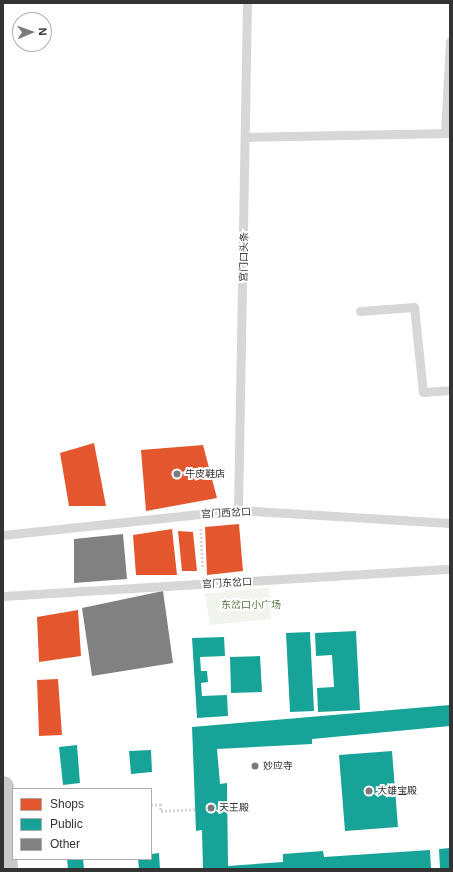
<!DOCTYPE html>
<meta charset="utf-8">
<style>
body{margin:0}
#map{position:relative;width:453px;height:872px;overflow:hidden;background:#fff;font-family:Arial,"Noto Sans SC",sans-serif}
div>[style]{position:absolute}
.green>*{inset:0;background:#f1f5ed}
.shops>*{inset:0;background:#e4572e}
.public>*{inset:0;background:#17a398}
.building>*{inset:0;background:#818181}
.path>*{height:2.5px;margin-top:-1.25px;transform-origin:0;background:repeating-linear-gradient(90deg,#d6d6d6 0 2px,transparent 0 4px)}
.service>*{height:9px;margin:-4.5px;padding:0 4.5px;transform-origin:4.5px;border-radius:4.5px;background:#d7d7d7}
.primary>*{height:22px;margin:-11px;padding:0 11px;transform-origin:11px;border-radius:11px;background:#cacaca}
.dots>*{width:11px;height:11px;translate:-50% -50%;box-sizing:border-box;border:2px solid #fff;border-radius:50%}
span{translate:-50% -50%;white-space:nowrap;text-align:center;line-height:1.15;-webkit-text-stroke:4px #fff;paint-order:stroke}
.street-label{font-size:10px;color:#333}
.poi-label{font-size:10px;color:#333}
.left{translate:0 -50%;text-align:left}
.park-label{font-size:10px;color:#56703f}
.frame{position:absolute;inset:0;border:4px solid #333;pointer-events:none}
.legend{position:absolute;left:12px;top:788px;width:140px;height:72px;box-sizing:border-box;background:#fff;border:1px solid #adadad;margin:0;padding:5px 7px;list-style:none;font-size:12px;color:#333}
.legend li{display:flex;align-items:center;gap:8px;height:20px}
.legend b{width:20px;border:1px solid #adadad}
.north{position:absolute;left:12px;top:12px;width:40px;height:40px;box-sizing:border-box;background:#fff;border:1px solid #adadad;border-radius:50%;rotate:88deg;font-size:11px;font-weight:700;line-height:16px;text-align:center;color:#333}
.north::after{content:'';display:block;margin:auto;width:14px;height:18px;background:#7a7a7a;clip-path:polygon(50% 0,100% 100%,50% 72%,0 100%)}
</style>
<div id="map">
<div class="green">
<i style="clip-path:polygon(269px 587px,271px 619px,210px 625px,205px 594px)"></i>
</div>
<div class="shops">
<i style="clip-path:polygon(94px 443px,106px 506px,69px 506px,60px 453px)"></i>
<i style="clip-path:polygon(203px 445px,217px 498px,146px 511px,141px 450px)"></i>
<i style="clip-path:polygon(239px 524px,243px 571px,207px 575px,205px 527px)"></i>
<i style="clip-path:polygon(172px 529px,177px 575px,136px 575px,133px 535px)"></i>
<i style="clip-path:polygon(178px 531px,193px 532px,197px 571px,182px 571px)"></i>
<i style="clip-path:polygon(78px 610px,81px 656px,39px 662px,37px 617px)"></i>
<i style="clip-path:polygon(58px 679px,62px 735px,39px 736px,37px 680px)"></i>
</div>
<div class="public">
<i style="clip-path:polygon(356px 631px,360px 710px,318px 712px,317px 688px,334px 687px,332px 655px,316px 656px,315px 633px)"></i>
<i style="clip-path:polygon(310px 632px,314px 711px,290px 712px,286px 633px)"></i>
<i style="clip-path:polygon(224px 637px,225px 656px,200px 657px,201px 671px,207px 671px,208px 682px,201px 683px,202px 696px,227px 695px,228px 716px,197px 718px,192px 638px)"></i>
<i style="clip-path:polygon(260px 656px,262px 692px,231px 693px,230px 657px)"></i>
<i style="clip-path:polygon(450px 705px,450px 726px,312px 739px,312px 744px,217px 749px,220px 784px,227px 783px,228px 866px,283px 862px,283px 854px,323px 851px,324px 857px,430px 850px,431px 869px,203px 869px,202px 830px,196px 831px,192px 727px)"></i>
<i style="clip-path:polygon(77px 745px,80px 783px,63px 785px,59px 747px)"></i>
<i style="clip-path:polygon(151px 750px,152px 772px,131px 774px,129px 751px)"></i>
<i style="clip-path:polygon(392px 751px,398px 827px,345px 831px,339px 755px)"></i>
<i style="clip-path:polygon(450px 848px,450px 869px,440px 869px,439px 849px)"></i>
<i style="clip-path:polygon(159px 853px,160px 869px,139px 869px,138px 859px,151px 859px,151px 854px)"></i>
<i style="clip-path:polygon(67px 859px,83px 859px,84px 869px,68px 869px)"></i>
</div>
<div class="building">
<i style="clip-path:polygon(123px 534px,127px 579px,74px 583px,74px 539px)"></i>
<i style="clip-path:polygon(163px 591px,173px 663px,92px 676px,82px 608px)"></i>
</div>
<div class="path">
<i style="left:201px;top:529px;width:39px;rotate:87deg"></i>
<i style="left:151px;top:805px;width:10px;rotate:-6deg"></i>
<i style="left:161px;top:804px;width:7px;rotate:90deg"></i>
<i style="left:161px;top:811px;width:34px;rotate:-3deg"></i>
</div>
<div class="service">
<i style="left:445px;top:133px;width:92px;rotate:-86.9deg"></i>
<i style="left:246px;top:137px;width:204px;rotate:-1.1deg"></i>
<i style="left:360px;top:311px;width:54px;rotate:-4.2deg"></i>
<i style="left:414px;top:307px;width:85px;rotate:84deg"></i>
<i style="left:423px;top:392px;width:27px;rotate:-4deg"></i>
<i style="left:238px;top:510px;width:507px;rotate:-88.98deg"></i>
<i style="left:3px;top:535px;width:236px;rotate:-6.1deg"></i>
<i style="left:238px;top:510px;width:212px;rotate:3.5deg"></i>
<i style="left:3px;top:596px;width:448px;rotate:-3.5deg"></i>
</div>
<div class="primary">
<i style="left:3px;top:787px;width:82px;rotate:87.2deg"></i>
</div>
<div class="dots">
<i style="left:177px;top:474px;background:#7a7a7a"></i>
<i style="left:255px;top:766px;background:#7a7a7a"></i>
<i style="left:369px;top:791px;background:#7a7a7a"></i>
<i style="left:211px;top:808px;background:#7a7a7a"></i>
</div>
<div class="street-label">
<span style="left:244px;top:257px;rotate:-89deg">宫门口头条</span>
<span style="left:226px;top:513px;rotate:-3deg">宫门西岔口</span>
<span style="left:227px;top:583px;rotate:-3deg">宫门东岔口</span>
</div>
<div class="poi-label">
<span class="left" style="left:185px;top:474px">牛皮鞋店</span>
<span class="left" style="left:263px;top:766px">妙应寺</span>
<span class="left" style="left:377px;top:791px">大雄宝殿</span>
<span class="left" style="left:219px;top:808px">天王殿</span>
</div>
<div class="park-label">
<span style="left:251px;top:605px">东岔口小广场</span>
</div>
<div class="frame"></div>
<ul class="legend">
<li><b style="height:11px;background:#e4572e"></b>Shops</li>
<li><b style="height:11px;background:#17a398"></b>Public</li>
<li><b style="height:11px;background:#818181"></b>Other</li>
</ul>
<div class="north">N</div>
</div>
